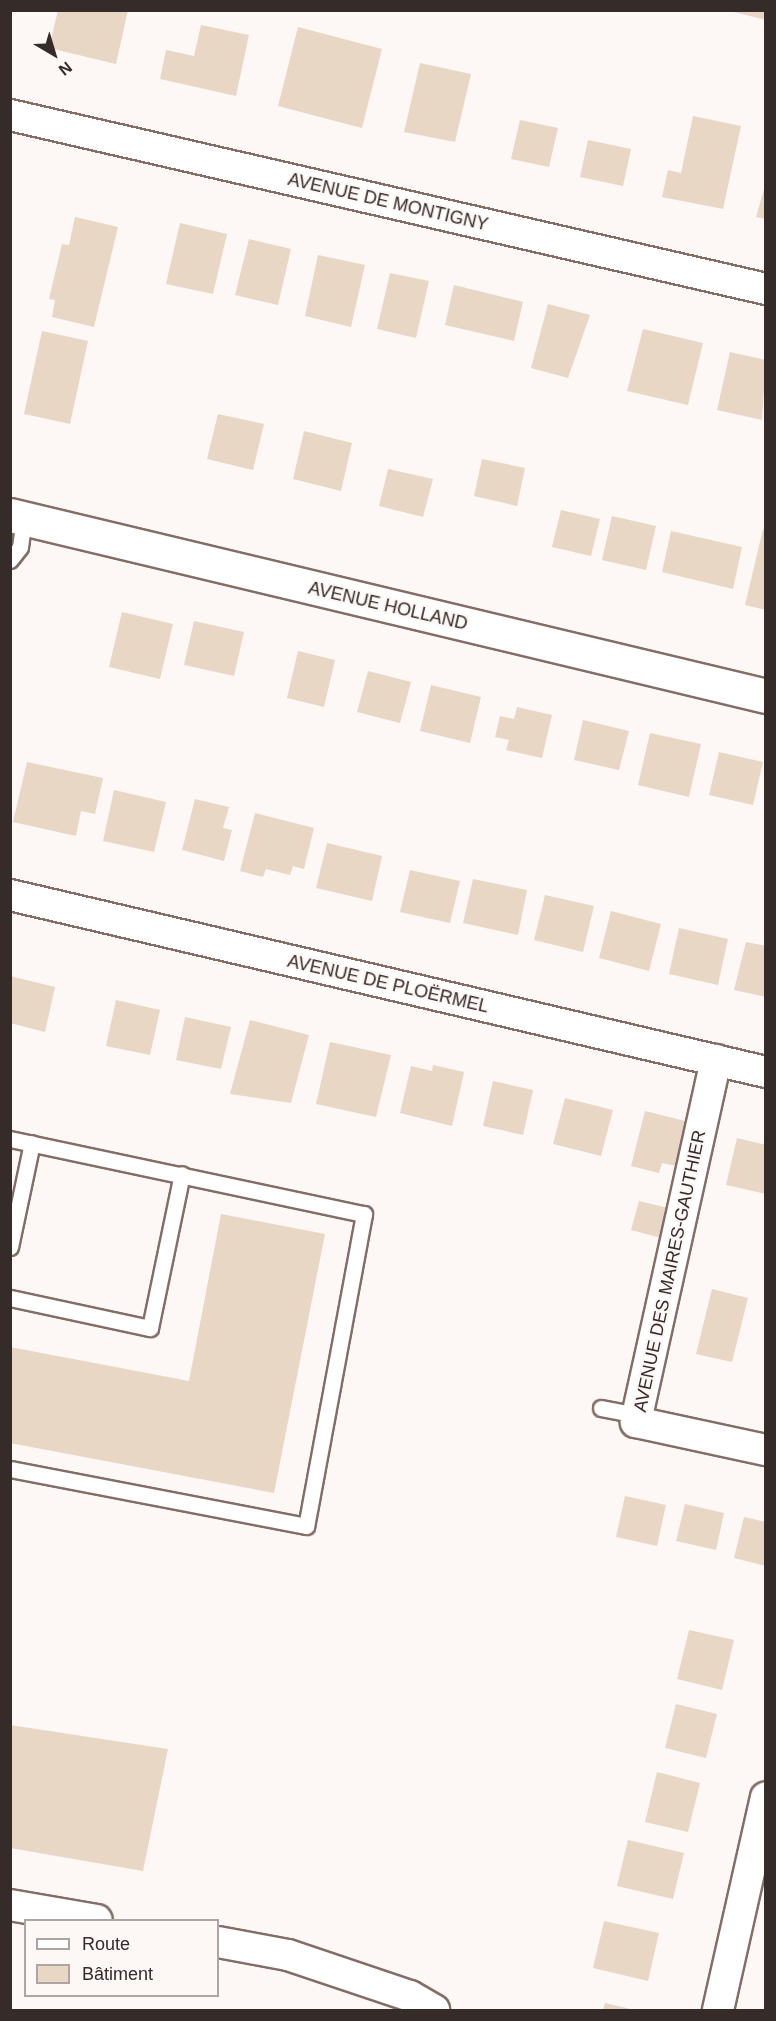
<!DOCTYPE html>
<meta charset="utf-8">
<style>
body{margin:0}
#map{position:relative;width:776px;height:2021px;overflow:hidden;background:#fdf7f6;font-family:Arial,sans-serif}
div>[style]{position:absolute}
.building>*{inset:0;background:#e9d7c5}
.roads{filter:drop-shadow(2px 0 #846d67) drop-shadow(-2px 0 #846d67) drop-shadow(0 2px #846d67) drop-shadow(0 -2px #846d67)}
.service>*{height:15px;margin:-7.5px;padding:0 7.5px;transform-origin:7.5px;border-radius:7.5px;background:#fff}
.minor>*{height:30px;margin:-15px;padding:0 15px;transform-origin:15px;border-radius:15px;background:#fff}
.secondary>*{height:33px;margin:-16.5px;padding:0 16.5px;transform-origin:16.5px;border-radius:16.5px;background:#fff}
span{translate:-50% -50%;white-space:nowrap;text-align:center;line-height:1.15;-webkit-text-stroke:4.5px #fdf7f6;paint-order:stroke}
.street-label{font-size:18px;color:#352b28}
.frame{position:absolute;inset:0;border:12px solid #352b28;pointer-events:none}
.legend{position:absolute;left:24px;top:1919px;width:195px;height:78px;box-sizing:border-box;background:#fdf7f6;border:2px solid #ada5a4;margin:0;padding:8px 10px;list-style:none;font-size:18px;color:#352b28}
.legend li{display:flex;align-items:center;gap:12px;height:30px}
.legend b{width:30px;border:2px solid #ada5a4}
.north{position:absolute;left:24px;top:24px;width:60px;height:60px;-webkit-text-stroke:4px #fdf7f6;paint-order:stroke;rotate:142deg;font-size:16px;font-weight:700;line-height:24px;text-align:center;color:#352b28}
.north::after{content:'';display:block;margin:auto;width:21px;height:27px;background:#352b28;clip-path:polygon(50% 0,100% 100%,50% 72%,0 100%)}
</style>
<div id="map">
<div class="building">
<i style="clip-path:polygon(58px 10px,128px 10px,116px 64px,49px 48px)"></i>
<i style="clip-path:polygon(730px 10px,766px 10px,766px 20px,730px 11px)"></i>
<i style="clip-path:polygon(201px 25px,249px 35px,236px 96px,160px 79px,166px 50px,194px 56px)"></i>
<i style="clip-path:polygon(298px 27px,382px 49px,362px 128px,278px 106px)"></i>
<i style="clip-path:polygon(420px 63px,471px 74px,455px 142px,404px 132px)"></i>
<i style="clip-path:polygon(693px 116px,741px 126px,723px 209px,662px 197px,668px 170px,681px 173px)"></i>
<i style="clip-path:polygon(520px 120px,558px 128px,549px 167px,511px 159px)"></i>
<i style="clip-path:polygon(588px 140px,631px 149px,623px 186px,580px 177px)"></i>
<i style="clip-path:polygon(766px 182px,766px 219px,756px 217px)"></i>
<i style="clip-path:polygon(75px 217px,118px 227px,94px 327px,52px 317px,55px 300px,49px 299px,62px 244px,69px 245px)"></i>
<i style="clip-path:polygon(180px 223px,227px 234px,213px 294px,166px 284px)"></i>
<i style="clip-path:polygon(249px 239px,291px 249px,278px 305px,235px 295px)"></i>
<i style="clip-path:polygon(318px 255px,365px 265px,351px 327px,305px 316px)"></i>
<i style="clip-path:polygon(390px 273px,429px 281px,416px 338px,377px 329px)"></i>
<i style="clip-path:polygon(454px 285px,523px 302px,514px 341px,445px 325px)"></i>
<i style="clip-path:polygon(548px 304px,590px 315px,568px 378px,531px 368px)"></i>
<i style="clip-path:polygon(643px 329px,703px 343px,688px 405px,627px 391px)"></i>
<i style="clip-path:polygon(42px 331px,88px 341px,70px 424px,24px 414px)"></i>
<i style="clip-path:polygon(730px 352px,766px 360px,762px 420px,717px 410px)"></i>
<i style="clip-path:polygon(218px 414px,264px 424px,253px 470px,207px 459px)"></i>
<i style="clip-path:polygon(304px 431px,352px 443px,341px 491px,293px 479px)"></i>
<i style="clip-path:polygon(482px 459px,525px 468px,517px 506px,474px 496px)"></i>
<i style="clip-path:polygon(388px 469px,433px 479px,423px 517px,379px 506px)"></i>
<i style="clip-path:polygon(561px 510px,600px 519px,591px 556px,552px 547px)"></i>
<i style="clip-path:polygon(612px 516px,656px 526px,646px 570px,602px 560px)"></i>
<i style="clip-path:polygon(763px 529px,766px 530px,766px 610px,745px 605px)"></i>
<i style="clip-path:polygon(671px 531px,742px 547px,733px 589px,662px 572px)"></i>
<i style="clip-path:polygon(122px 612px,173px 624px,160px 679px,109px 667px)"></i>
<i style="clip-path:polygon(194px 621px,244px 632px,234px 676px,184px 665px)"></i>
<i style="clip-path:polygon(298px 651px,335px 660px,324px 707px,287px 698px)"></i>
<i style="clip-path:polygon(368px 671px,411px 682px,400px 723px,357px 712px)"></i>
<i style="clip-path:polygon(431px 685px,481px 697px,470px 743px,420px 731px)"></i>
<i style="clip-path:polygon(517px 707px,552px 715px,542px 758px,506px 750px,509px 740px,495px 737px,500px 716px,514px 719px)"></i>
<i style="clip-path:polygon(583px 720px,629px 731px,619px 770px,574px 760px)"></i>
<i style="clip-path:polygon(650px 733px,701px 744px,689px 797px,638px 785px)"></i>
<i style="clip-path:polygon(719px 752px,763px 762px,753px 805px,709px 795px)"></i>
<i style="clip-path:polygon(27px 762px,103px 778px,95px 814px,81px 811px,76px 836px,13px 822px)"></i>
<i style="clip-path:polygon(114px 790px,166px 802px,154px 852px,103px 841px)"></i>
<i style="clip-path:polygon(195px 799px,229px 807px,223px 828px,232px 830px,224px 861px,182px 850px)"></i>
<i style="clip-path:polygon(255px 813px,314px 828px,304px 869px,293px 866px,290px 875px,266px 869px,263px 877px,240px 871px)"></i>
<i style="clip-path:polygon(327px 843px,382px 856px,372px 901px,316px 888px)"></i>
<i style="clip-path:polygon(410px 870px,460px 881px,450px 923px,400px 912px)"></i>
<i style="clip-path:polygon(473px 879px,527px 890px,518px 935px,463px 923px)"></i>
<i style="clip-path:polygon(545px 895px,594px 906px,583px 952px,534px 940px)"></i>
<i style="clip-path:polygon(611px 911px,661px 924px,649px 971px,599px 958px)"></i>
<i style="clip-path:polygon(679px 928px,728px 939px,718px 985px,669px 974px)"></i>
<i style="clip-path:polygon(746px 942px,766px 946px,766px 997px,734px 990px)"></i>
<i style="clip-path:polygon(10px 976px,55px 987px,45px 1032px,10px 1023px)"></i>
<i style="clip-path:polygon(116px 1000px,160px 1010px,150px 1055px,106px 1046px)"></i>
<i style="clip-path:polygon(185px 1017px,231px 1027px,221px 1069px,176px 1060px)"></i>
<i style="clip-path:polygon(250px 1020px,309px 1035px,291px 1103px,230px 1094px)"></i>
<i style="clip-path:polygon(330px 1042px,391px 1055px,376px 1117px,316px 1104px)"></i>
<i style="clip-path:polygon(433px 1065px,464px 1072px,452px 1126px,400px 1113px,411px 1066px,432px 1071px)"></i>
<i style="clip-path:polygon(493px 1081px,533px 1090px,523px 1135px,483px 1126px)"></i>
<i style="clip-path:polygon(565px 1098px,613px 1110px,601px 1156px,553px 1144px)"></i>
<i style="clip-path:polygon(645px 1111px,693px 1123px,681px 1167px,662px 1163px,659px 1173px,631px 1166px)"></i>
<i style="clip-path:polygon(737px 1138px,766px 1145px,766px 1194px,726px 1185px)"></i>
<i style="clip-path:polygon(639px 1201px,668px 1208px,661px 1238px,631px 1230px)"></i>
<i style="clip-path:polygon(221px 1214px,325px 1234px,274px 1493px,10px 1443px,10px 1347px,189px 1381px)"></i>
<i style="clip-path:polygon(712px 1289px,748px 1298px,732px 1362px,696px 1354px)"></i>
<i style="clip-path:polygon(625px 1496px,666px 1505px,657px 1546px,616px 1537px)"></i>
<i style="clip-path:polygon(685px 1504px,724px 1513px,716px 1550px,676px 1541px)"></i>
<i style="clip-path:polygon(744px 1517px,766px 1522px,766px 1566px,734px 1558px)"></i>
<i style="clip-path:polygon(689px 1630px,734px 1640px,722px 1690px,677px 1679px)"></i>
<i style="clip-path:polygon(676px 1704px,717px 1714px,706px 1758px,665px 1748px)"></i>
<i style="clip-path:polygon(10px 1725px,168px 1749px,143px 1871px,10px 1848px)"></i>
<i style="clip-path:polygon(657px 1772px,700px 1783px,688px 1832px,645px 1822px)"></i>
<i style="clip-path:polygon(628px 1840px,684px 1853px,673px 1899px,617px 1886px)"></i>
<i style="clip-path:polygon(604px 1921px,659px 1933px,648px 1981px,593px 1968px)"></i>
<i style="clip-path:polygon(605px 2003px,635px 2010px,603px 2010px)"></i>
</div>
<div class="roads">
<div class="service">
<i style="left:10px;top:560px;width:16px;rotate:-52deg"></i>
<i style="left:20px;top:547px;width:29px;rotate:-82deg"></i>
<i style="left:10px;top:1139px;width:362px;rotate:12deg"></i>
<i style="left:364px;top:1214px;width:317px;rotate:100.5deg"></i>
<i style="left:306px;top:1526px;width:301px;rotate:-169.1deg"></i>
<i style="left:10px;top:1247px;width:106px;rotate:-78.1deg"></i>
<i style="left:10px;top:1298px;width:143px;rotate:12.1deg"></i>
<i style="left:150px;top:1328px;width:157px;rotate:-78.3deg"></i>
<i style="left:601px;top:1408px;width:38px;rotate:11deg"></i>
</div>
<div class="minor">
<i style="left:10px;top:115px;width:776px;rotate:12.96deg"></i>
<i style="left:10px;top:895px;width:776px;rotate:13.18deg"></i>
<i style="left:716px;top:1060px;width:371px;rotate:102.5deg"></i>
<i style="left:636px;top:1422px;width:133px;rotate:12.2deg"></i>
<i style="left:10px;top:1905px;width:88px;rotate:9.8deg"></i>
<i style="left:218px;top:1942px;width:71px;rotate:10.5deg"></i>
<i style="left:288px;top:1955px;width:129px;rotate:18.6deg"></i>
<i style="left:410px;top:1996px;width:28px;rotate:30deg"></i>
<i style="left:718px;top:2010px;width:218px;rotate:-77.3deg"></i>
</div>
<div class="secondary">
<i style="left:10px;top:515px;width:777px;rotate:13.46deg"></i>
</div>
</div>
<div class="street-label">
<span style="left:388px;top:202px;rotate:13deg">AVENUE DE MONTIGNY</span>
<span style="left:388px;top:606px;rotate:13deg">AVENUE HOLLAND</span>
<span style="left:388px;top:984px;rotate:13deg">AVENUE DE PLOËRMEL</span>
<span style="left:670px;top:1271px;rotate:-78deg">AVENUE DES MAIRES-GAUTHIER</span>
</div>
<div class="frame"></div>
<ul class="legend">
<li><b style="height:8px;background:#fff"></b>Route</li>
<li><b style="height:16px;background:#e9d7c5"></b>Bâtiment</li>
</ul>
<div class="north">N</div>
</div>
